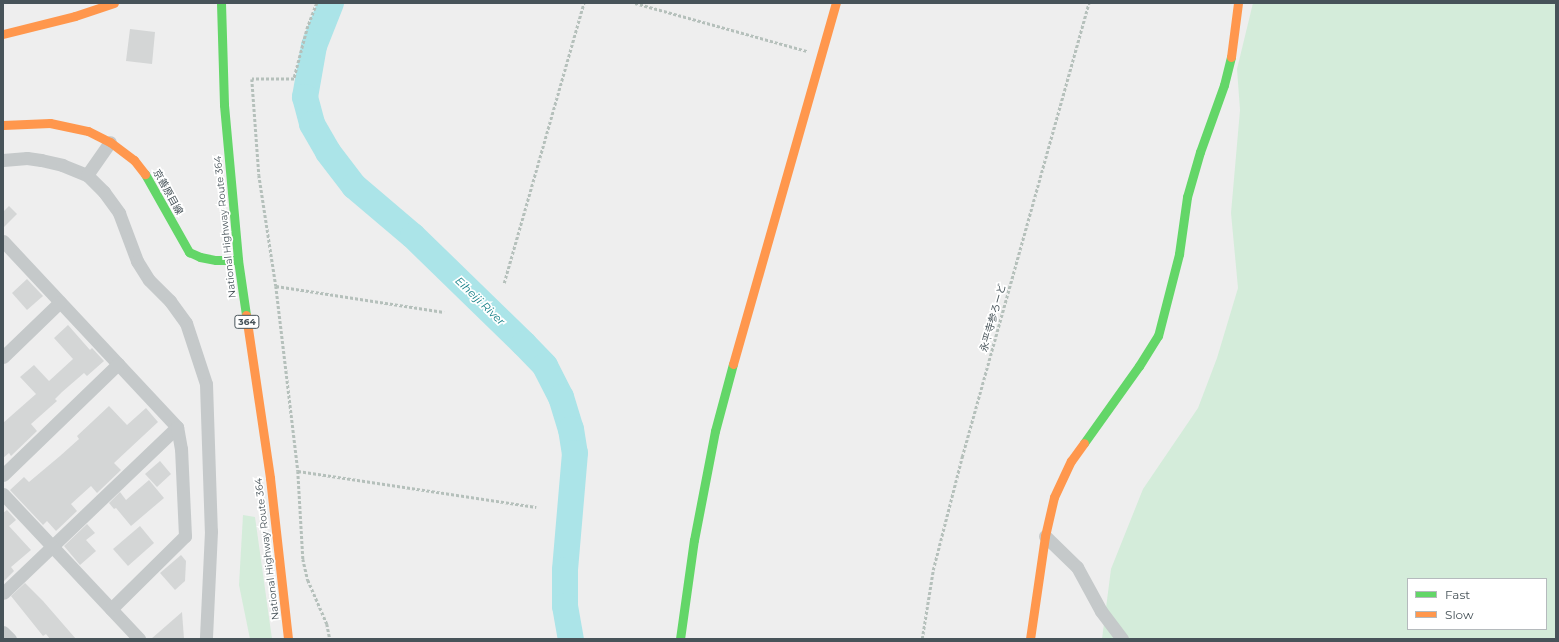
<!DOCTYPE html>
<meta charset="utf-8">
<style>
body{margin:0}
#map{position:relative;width:1559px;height:642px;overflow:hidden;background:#eee;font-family:Montserrat,"Noto Sans JP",sans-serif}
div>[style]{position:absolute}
.green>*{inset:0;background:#d4ecda}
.river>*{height:26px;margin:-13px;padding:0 13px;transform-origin:13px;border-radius:13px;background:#abe4e8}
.building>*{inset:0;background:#d4d6d6}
.path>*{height:2.5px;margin-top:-1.25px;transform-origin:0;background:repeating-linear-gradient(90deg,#b5c0bb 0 3px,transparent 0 5px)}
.street>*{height:13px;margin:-6.5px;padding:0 6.5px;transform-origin:6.5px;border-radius:6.5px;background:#c5c9ca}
.fast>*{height:9px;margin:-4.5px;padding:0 4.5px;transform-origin:4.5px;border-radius:4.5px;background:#63d668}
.slow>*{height:9px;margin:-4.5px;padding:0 4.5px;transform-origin:4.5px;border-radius:4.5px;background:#ff974d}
span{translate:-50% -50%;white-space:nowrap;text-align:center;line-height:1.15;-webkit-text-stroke:3.5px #fff;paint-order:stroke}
.shield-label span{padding:1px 3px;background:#fff;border:1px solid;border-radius:3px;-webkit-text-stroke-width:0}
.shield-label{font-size:9px;color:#475359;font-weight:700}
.street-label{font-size:10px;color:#475359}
.water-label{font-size:11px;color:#158087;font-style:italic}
.frame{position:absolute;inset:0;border:4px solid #475359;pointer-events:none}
.legend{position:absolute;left:1407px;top:578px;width:140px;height:52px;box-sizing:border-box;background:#fff;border:1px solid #b5babd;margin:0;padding:5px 7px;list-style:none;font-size:12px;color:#475359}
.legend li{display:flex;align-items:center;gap:8px;height:20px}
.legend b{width:20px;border:1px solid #b5babd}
</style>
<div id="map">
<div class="green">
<i style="clip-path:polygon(evenodd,1253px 3px,1556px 3px,1556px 639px,1102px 639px,1111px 569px,1143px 489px,1198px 408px,1217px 358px,1238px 288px,1231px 213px,1240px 110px,1237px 69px,1253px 3px,1408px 579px,1546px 579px,1546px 629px,1408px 629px,1408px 579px)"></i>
<i style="clip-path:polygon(243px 515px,255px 517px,272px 639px,250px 639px,239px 585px)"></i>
</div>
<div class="river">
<i style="left:331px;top:3px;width:46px;rotate:111.6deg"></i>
<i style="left:314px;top:46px;width:52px;rotate:100deg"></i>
<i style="left:305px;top:97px;width:28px;rotate:75deg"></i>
<i style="left:312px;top:124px;width:32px;rotate:60deg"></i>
<i style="left:328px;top:152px;width:43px;rotate:52.6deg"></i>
<i style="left:354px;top:186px;width:77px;rotate:40.3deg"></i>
<i style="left:413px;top:236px;width:155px;rotate:44.2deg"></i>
<i style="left:524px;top:344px;width:30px;rotate:46deg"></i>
<i style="left:545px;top:366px;width:35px;rotate:63deg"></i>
<i style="left:561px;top:397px;width:34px;rotate:73deg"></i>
<i style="left:571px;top:429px;width:24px;rotate:81deg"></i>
<i style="left:575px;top:453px;width:117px;rotate:94.9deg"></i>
<i style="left:565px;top:570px;width:36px;rotate:90deg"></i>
<i style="left:565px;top:606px;width:34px;rotate:80deg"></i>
</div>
<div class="building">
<i style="clip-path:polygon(130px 29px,155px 32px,152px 64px,126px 61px)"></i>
<i style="clip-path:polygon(9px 206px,17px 214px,3px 228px,3px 212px)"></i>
<i style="clip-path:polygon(27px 279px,43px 296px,27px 310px,12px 293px)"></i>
<i style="clip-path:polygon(68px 325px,90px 350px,92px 348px,104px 361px,87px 376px,84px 373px,62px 392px,55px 399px,57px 401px,31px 424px,37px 431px,11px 456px,9px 453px,3px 458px,3px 423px,36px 394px,20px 377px,34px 365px,49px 381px,73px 359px,54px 338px)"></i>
<i style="clip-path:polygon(109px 406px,127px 425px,146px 408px,158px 422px,114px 463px,121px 470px,97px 493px,91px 486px,71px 504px,77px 511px,56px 531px,47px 521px,43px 525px,10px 490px,24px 477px,29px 482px,60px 456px,79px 439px,77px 436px)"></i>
<i style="clip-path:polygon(160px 461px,171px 474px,157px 487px,145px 474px)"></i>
<i style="clip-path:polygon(149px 480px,164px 498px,131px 526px,116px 508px,114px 509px,109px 503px,120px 492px,126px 500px)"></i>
<i style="clip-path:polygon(7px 510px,16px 520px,9px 526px,31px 550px,11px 567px,14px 571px,3px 582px,3px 513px)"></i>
<i style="clip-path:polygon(87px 524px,95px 533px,86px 540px,96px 551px,80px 565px,64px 546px)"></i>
<i style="clip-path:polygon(140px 526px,154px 543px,128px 566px,113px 549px)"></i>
<i style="clip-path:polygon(181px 555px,186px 561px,185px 581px,175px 590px,160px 573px)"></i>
<i style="clip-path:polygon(25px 583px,43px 601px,76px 639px,50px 639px,46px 634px,43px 636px,11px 596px)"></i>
<i style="clip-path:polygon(182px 612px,184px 639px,151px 639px)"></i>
</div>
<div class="path">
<i style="left:317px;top:3px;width:25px;rotate:111deg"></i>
<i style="left:308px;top:26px;width:55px;rotate:104.8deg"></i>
<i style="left:294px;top:79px;width:42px;rotate:180deg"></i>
<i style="left:252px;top:79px;width:96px;rotate:85.8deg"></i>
<i style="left:259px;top:175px;width:112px;rotate:81.3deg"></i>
<i style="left:276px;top:286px;width:186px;rotate:83.2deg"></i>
<i style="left:298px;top:471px;width:88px;rotate:86.7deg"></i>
<i style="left:303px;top:559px;width:22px;rotate:77deg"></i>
<i style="left:308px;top:580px;width:48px;rotate:66.6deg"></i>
<i style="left:327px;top:624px;width:15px;rotate:79deg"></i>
<i style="left:635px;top:3px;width:179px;rotate:15.6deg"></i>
<i style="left:504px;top:283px;width:291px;rotate:-74.1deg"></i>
<i style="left:276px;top:286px;width:170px;rotate:8.8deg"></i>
<i style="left:298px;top:471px;width:241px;rotate:8.6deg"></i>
<i style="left:922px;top:639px;width:70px;rotate:-80.9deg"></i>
<i style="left:933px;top:570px;width:117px;rotate:-75.6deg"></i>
<i style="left:962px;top:457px;width:471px;rotate:-74.4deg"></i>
</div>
<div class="street">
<i style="left:3px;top:160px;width:24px;rotate:-5deg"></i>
<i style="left:27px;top:158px;width:14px;rotate:8deg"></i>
<i style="left:41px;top:160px;width:22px;rotate:13deg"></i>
<i style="left:62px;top:165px;width:27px;rotate:22deg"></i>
<i style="left:87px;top:175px;width:24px;rotate:45deg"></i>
<i style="left:104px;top:192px;width:26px;rotate:54deg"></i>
<i style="left:119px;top:213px;width:51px;rotate:69.4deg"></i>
<i style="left:137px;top:261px;width:22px;rotate:58deg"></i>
<i style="left:149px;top:280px;width:30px;rotate:45deg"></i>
<i style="left:170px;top:301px;width:27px;rotate:54deg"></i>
<i style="left:186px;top:323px;width:64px;rotate:71.8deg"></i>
<i style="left:206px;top:384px;width:147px;rotate:88.1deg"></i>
<i style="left:211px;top:531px;width:108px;rotate:92.7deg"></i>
<i style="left:87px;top:175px;width:40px;rotate:-55.1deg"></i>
<i style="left:3px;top:241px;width:255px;rotate:46.9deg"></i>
<i style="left:177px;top:427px;width:240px;rotate:136.3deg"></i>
<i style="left:3px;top:357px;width:79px;rotate:-44deg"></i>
<i style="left:3px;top:475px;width:160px;rotate:-44deg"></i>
<i style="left:3px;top:494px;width:199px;rotate:46.8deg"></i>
<i style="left:1045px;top:536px;width:45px;rotate:44.1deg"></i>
<i style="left:1077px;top:567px;width:50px;rotate:61.4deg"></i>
<i style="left:1101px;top:611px;width:35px;rotate:53deg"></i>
<i style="left:111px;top:609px;width:104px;rotate:-44.6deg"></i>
<i style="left:185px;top:536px;width:87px;rotate:-92.6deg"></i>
<i style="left:181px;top:449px;width:22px;rotate:-100deg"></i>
<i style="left:3px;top:632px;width:10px;rotate:45deg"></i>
</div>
<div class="fast">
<i style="left:221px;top:3px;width:102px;rotate:88.3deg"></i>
<i style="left:224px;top:105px;width:156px;rotate:84.8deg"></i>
<i style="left:238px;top:260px;width:56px;rotate:81.7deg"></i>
<i style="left:145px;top:174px;width:90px;rotate:60.6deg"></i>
<i style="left:189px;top:252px;width:12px;rotate:24deg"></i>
<i style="left:200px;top:257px;width:16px;rotate:11deg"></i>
<i style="left:216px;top:260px;width:22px"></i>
<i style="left:1084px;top:443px;width:95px;rotate:-54.5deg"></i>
<i style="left:1139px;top:366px;width:36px;rotate:-58deg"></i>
<i style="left:1158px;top:336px;width:85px;rotate:-75.6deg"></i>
<i style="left:1179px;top:254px;width:58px;rotate:-82deg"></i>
<i style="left:1187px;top:197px;width:47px;rotate:-73.9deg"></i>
<i style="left:1200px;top:152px;width:71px;rotate:-70.3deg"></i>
<i style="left:1224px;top:85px;width:29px;rotate:-76deg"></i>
<i style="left:680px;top:639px;width:100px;rotate:-82deg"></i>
<i style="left:694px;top:540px;width:111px;rotate:-79.1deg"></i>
<i style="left:715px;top:431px;width:69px;rotate:-75deg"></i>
</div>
<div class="slow">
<i style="left:3px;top:34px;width:74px;rotate:-14deg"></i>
<i style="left:75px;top:16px;width:41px;rotate:-18.4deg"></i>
<i style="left:1231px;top:57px;width:54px;rotate:-82.6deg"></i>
<i style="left:3px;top:125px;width:47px;rotate:-2.4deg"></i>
<i style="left:50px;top:123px;width:39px;rotate:12deg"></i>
<i style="left:88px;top:131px;width:25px;rotate:27deg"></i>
<i style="left:110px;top:142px;width:30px;rotate:37deg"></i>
<i style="left:134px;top:160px;width:18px;rotate:52deg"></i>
<i style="left:246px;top:315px;width:165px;rotate:81.6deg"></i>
<i style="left:270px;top:478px;width:162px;rotate:83.6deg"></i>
<i style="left:733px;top:364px;width:375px;rotate:-74.1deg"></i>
<i style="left:1030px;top:639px;width:104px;rotate:-81.7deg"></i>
<i style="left:1045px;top:536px;width:40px;rotate:-77deg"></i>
<i style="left:1054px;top:497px;width:40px;rotate:-65deg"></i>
<i style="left:1071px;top:461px;width:22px;rotate:-54deg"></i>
</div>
<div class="shield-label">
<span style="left:247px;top:322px">364</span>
</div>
<div class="street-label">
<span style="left:168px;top:192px;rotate:61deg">京善原目線</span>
<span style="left:225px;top:227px;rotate:-96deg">National Highway Route 364</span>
<span style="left:993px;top:318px;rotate:-74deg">永平寺参ろーど</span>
<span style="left:267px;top:549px;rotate:-97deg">National Highway Route 364</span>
</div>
<div class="water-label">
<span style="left:480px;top:301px;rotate:44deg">Eiheiji River</span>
</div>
<div class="frame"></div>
<ul class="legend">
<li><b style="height:5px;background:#63d668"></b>Fast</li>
<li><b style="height:5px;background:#ff974d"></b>Slow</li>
</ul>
</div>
